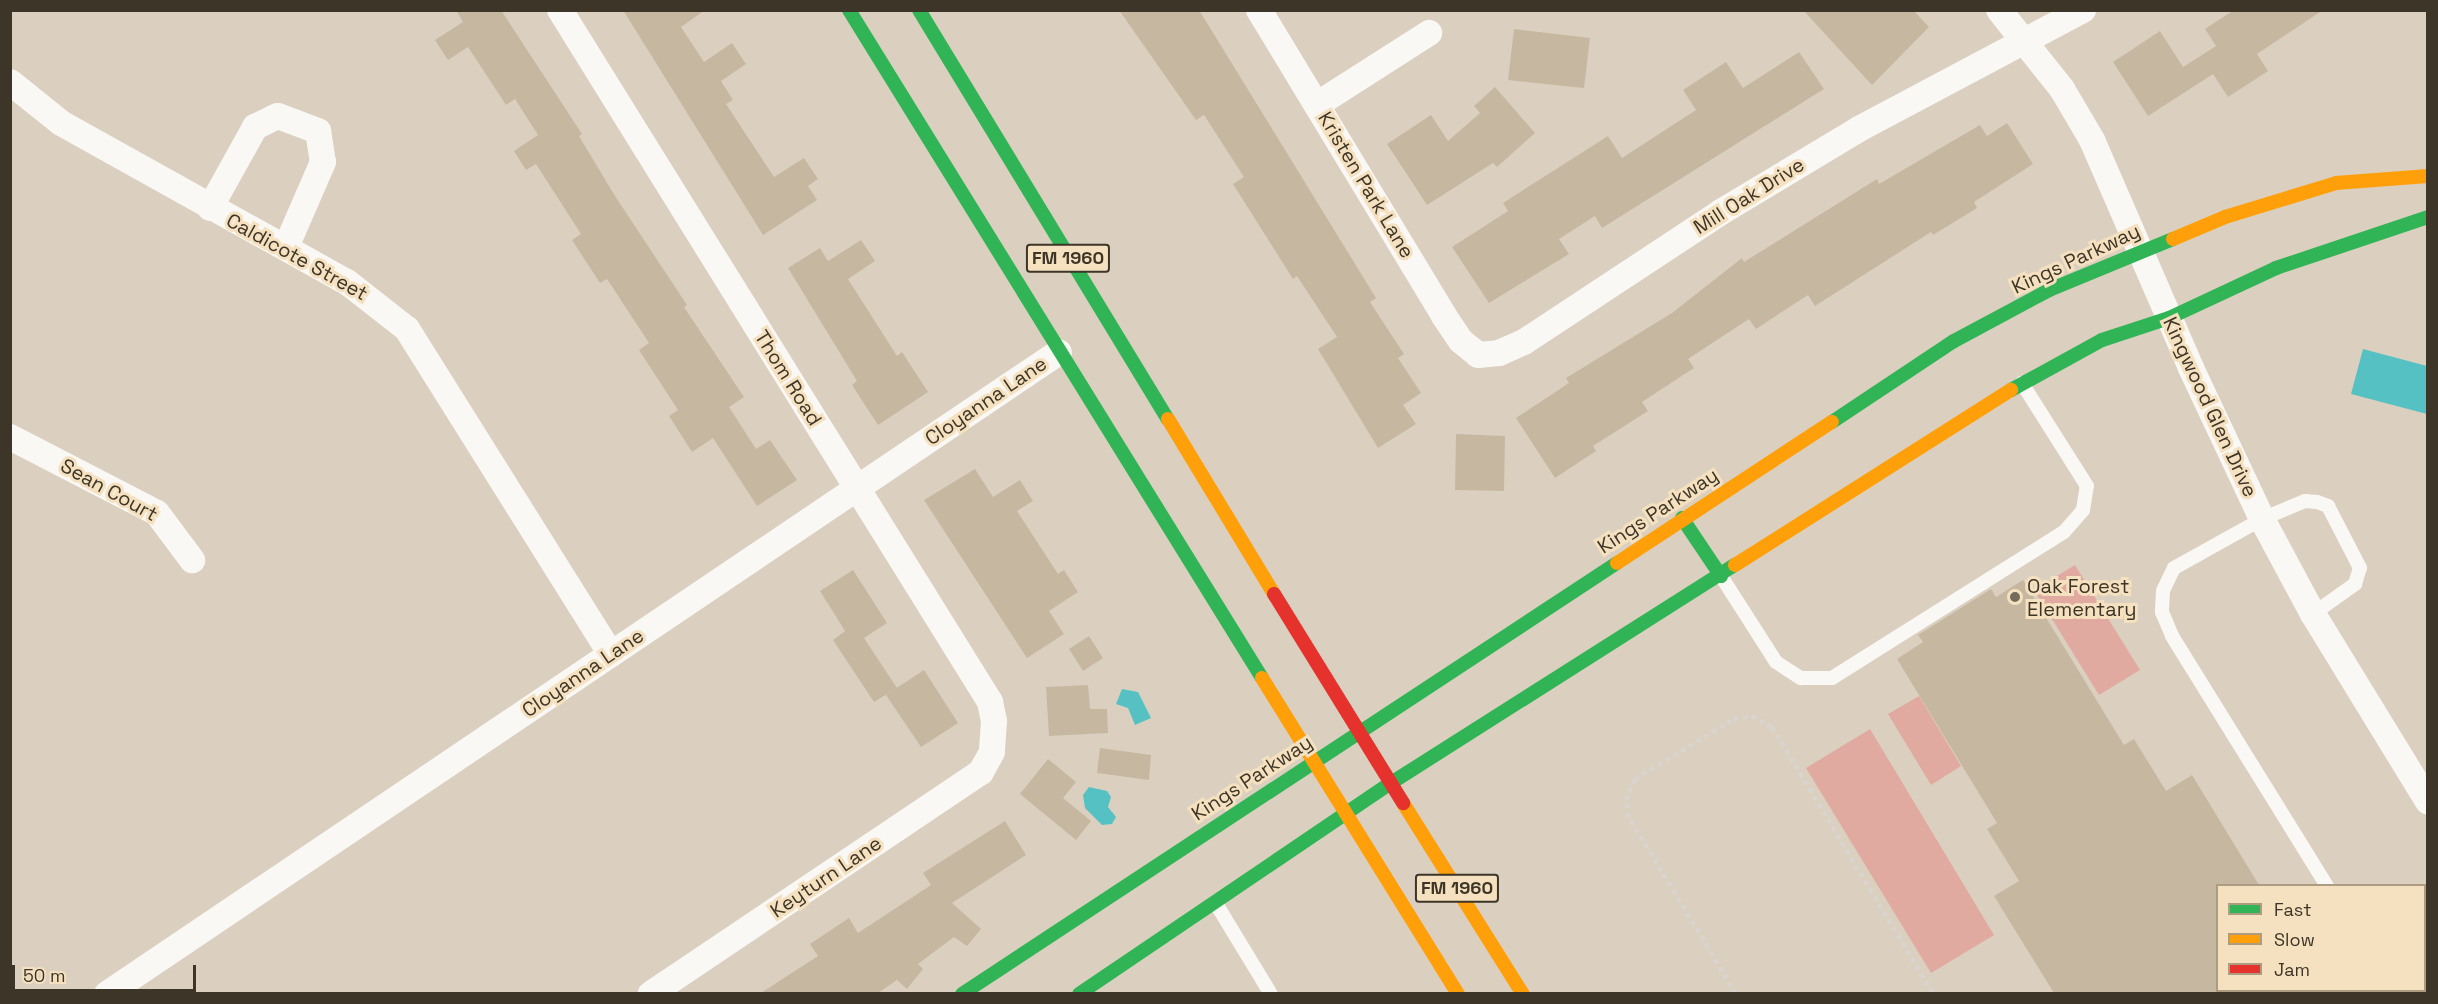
<!DOCTYPE html>
<style>
body{margin:0}
#map{position:relative;width:2438px;height:1004px;overflow:hidden;background:#dbd0bf;font-family:"Space Grotesk",sans-serif}
div>[style]{position:absolute}
.green>*{inset:0;background:#e0aaa1}
.water>*{inset:0;background:#55c1c3}
.building>*{inset:0;background:#c6b8a0}
.path>*{height:4px;margin-top:-2px;transform-origin:0;background:repeating-linear-gradient(90deg,#d8d5d0 0 4.5px,transparent 0 9px)}
.lane>*{height:14px;margin:-7px;padding:0 7px;transform-origin:7px;border-radius:7px;background:#faf8f5}
.street>*{height:26px;margin:-13px;padding:0 13px;transform-origin:13px;border-radius:13px;background:#faf8f5}
.fast>*{height:14px;margin:-7px;padding:0 7px;transform-origin:7px;border-radius:7px;background:#30b455}
.slow>*{height:14px;margin:-7px;padding:0 7px;transform-origin:7px;border-radius:7px;background:#ff9f0a}
.jam>*{height:14px;margin:-7px;padding:0 7px;transform-origin:7px;border-radius:7px;background:#e5322d}
.dots>*{width:16px;height:16px;translate:-50% -50%;box-sizing:border-box;border:3px solid #f5e1bf;border-radius:50%}
span{translate:-50% -50%;white-space:nowrap;text-align:center;line-height:1.15;-webkit-text-stroke:6px #f5e1bf;paint-order:stroke}
.shield-label span{padding:2px 4px;background:#f5e1bf;border:2px solid;border-radius:4px;-webkit-text-stroke-width:0}
.shield-label{font-size:18px;color:#3d3527;font-weight:700}
.street-label{font-size:20px;color:#3d3527}
.poi-label{font-size:20px;color:#3d3527}
.left{translate:0 -50%;text-align:left}
.frame{position:absolute;inset:0;border:12px solid #3d3527;pointer-events:none}
.legend{position:absolute;left:2216px;top:884px;width:210px;height:108px;box-sizing:border-box;background:#f5e1bf;border:2px solid #ab9c82;margin:0;padding:8px 10px;list-style:none;font-size:18px;color:#3d3527}
.legend li{display:flex;align-items:center;gap:12px;height:30px}
.legend b{width:30px;border:2px solid #ab9c82}
.scale{position:absolute;left:12px;top:965px;width:184px;height:27px;box-sizing:border-box;border:3px solid #3d3527;border-top:0;padding-left:8px;font-size:18px;line-height:21px;white-space:nowrap;color:#3d3527;-webkit-text-stroke:4px #f5e1bf;paint-order:stroke}
</style>
<div id="map">
<div class="green">
<i style="clip-path:polygon(2075px 565px,2140px 670px,2099px 695px,2034px 590px)"></i>
<i style="clip-path:polygon(1919px 696px,1961px 766px,1931px 785px,1888px 714px)"></i>
<i style="clip-path:polygon(1870px 729px,1994px 935px,1931px 973px,1806px 768px)"></i>
</div>
<div class="water">
<i style="clip-path:polygon(2363px 349px,2427px 366px,2427px 414px,2351px 394px)"></i>
<i style="clip-path:polygon(1122px 689px,1138px 692px,1151px 718px,1135px 725px,1128px 708px,1116px 704px)"></i>
<i style="clip-path:polygon(1089px 787px,1107px 791px,1111px 797px,1108px 807px,1116px 817px,1112px 824px,1102px 825px,1085px 808px,1083px 795px)"></i>
</div>
<div class="building">
<i style="clip-path:polygon(456px 10px,501px 10px,582px 134px,579px 136px,615px 196px,687px 305px,684px 307px,744px 397px,729px 407px,756px 449px,770px 440px,797px 480px,757px 506px,713px 438px,692px 452px,669px 416px,678px 410px,639px 350px,649px 343px,607px 279px,600px 283px,572px 240px,581px 234px,536px 164px,526px 170px,514px 151px,538px 135px,515px 99px,506px 105px,468px 47px,448px 60px,435px 40px,463px 22px)"></i>
<i style="clip-path:polygon(623px 10px,705px 10px,681px 27px,704px 62px,732px 43px,746px 64px,721px 81px,733px 100px,726px 104px,774px 177px,804px 158px,818px 179px,808px 186px,817px 200px,763px 235px)"></i>
<i style="clip-path:polygon(1119px 10px,1199px 10px,1376px 298px,1370px 302px,1404px 354px,1398px 358px,1421px 393px,1403px 405px,1416px 424px,1378px 448px,1318px 349px,1337px 337px,1297px 276px,1293px 279px,1233px 184px,1244px 177px,1204px 115px,1196px 120px)"></i>
<i style="clip-path:polygon(1803px 10px,1913px 10px,1929px 27px,1872px 85px)"></i>
<i style="clip-path:polygon(2234px 10px,2323px 10px,2257px 54px,2268px 71px,2228px 97px,2213px 74px,2148px 116px,2113px 62px,2160px 31px,2183px 67px,2216px 46px,2205px 29px)"></i>
<i style="clip-path:polygon(1514px 29px,1590px 38px,1584px 88px,1508px 80px)"></i>
<i style="clip-path:polygon(1799px 52px,1824px 89px,1602px 228px,1595px 216px,1559px 239px,1569px 254px,1489px 303px,1452px 247px,1508px 211px,1503px 203px,1608px 136px,1622px 158px,1696px 110px,1683px 90px,1726px 62px,1743px 88px)"></i>
<i style="clip-path:polygon(1495px 87px,1535px 133px,1497px 167px,1493px 163px,1427px 205px,1387px 144px,1431px 115px,1448px 141px,1480px 113px,1474px 106px)"></i>
<i style="clip-path:polygon(2007px 123px,2033px 164px,1974px 202px,1977px 208px,1933px 235px,1931px 232px,1815px 306px,1808px 295px,1756px 329px,1749px 319px,1688px 359px,1694px 368px,1642px 402px,1648px 411px,1593px 446px,1596px 451px,1555px 478px,1516px 418px,1569px 383px,1566px 378px,1672px 313px,1742px 258px,1744px 262px,1877px 179px,1879px 184px,1980px 125px,1987px 136px)"></i>
<i style="clip-path:polygon(861px 240px,875px 261px,848px 279px,897px 356px,902px 352px,928px 392px,878px 425px,852px 385px,857px 381px,788px 268px,820px 248px,828px 261px)"></i>
<i style="clip-path:polygon(1456px 434px,1505px 436px,1504px 491px,1455px 490px)"></i>
<i style="clip-path:polygon(975px 469px,993px 497px,1020px 480px,1033px 501px,1017px 511px,1058px 574px,1064px 570px,1078px 592px,1049px 611px,1064px 634px,1027px 658px,924px 500px)"></i>
<i style="clip-path:polygon(853px 570px,887px 623px,864px 638px,897px 688px,874px 702px,833px 640px,845px 631px,820px 591px)"></i>
<i style="clip-path:polygon(2023px 580px,2124px 745px,2134px 739px,2166px 791px,2192px 775px,2259px 885px,2217px 885px,2217px 993px,2054px 993px,1994px 896px,2019px 881px,1987px 829px,1997px 823px,1897px 659px,1923px 642px,1918px 635px,1991px 589px,1996px 597px)"></i>
<i style="clip-path:polygon(1089px 636px,1103px 658px,1083px 671px,1069px 649px)"></i>
<i style="clip-path:polygon(924px 670px,958px 723px,921px 747px,886px 695px)"></i>
<i style="clip-path:polygon(1088px 685px,1090px 709px,1107px 709px,1108px 733px,1049px 736px,1046px 687px)"></i>
<i style="clip-path:polygon(1100px 748px,1151px 755px,1149px 780px,1097px 773px)"></i>
<i style="clip-path:polygon(1048px 759px,1076px 782px,1063px 798px,1091px 821px,1076px 840px,1020px 794px)"></i>
<i style="clip-path:polygon(1005px 821px,1026px 855px,952px 903px,981px 929px,967px 946px,954px 937px,918px 964px,923px 969px,907px 989px,897px 980px,878px 993px,761px 993px,818px 956px,810px 944px,849px 918px,858px 933px,931px 885px,923px 873px)"></i>
</div>
<div class="path">
<i style="left:1736px;top:994px;width:207px;rotate:-121.2deg"></i>
<i style="left:1629px;top:817px;width:17px;rotate:-100deg"></i>
<i style="left:1626px;top:800px;width:23px;rotate:-67deg"></i>
<i style="left:1635px;top:779px;width:116px;rotate:-31.2deg"></i>
<i style="left:1734px;top:719px;width:18px;rotate:-9deg"></i>
<i style="left:1752px;top:716px;width:23px;rotate:29deg"></i>
<i style="left:1772px;top:727px;width:312px;rotate:58.9deg"></i>
</div>
<div class="lane">
<i style="left:1721px;top:576px;width:102px;rotate:57.4deg"></i>
<i style="left:1776px;top:662px;width:30px;rotate:33deg"></i>
<i style="left:1801px;top:678px;width:31px"></i>
<i style="left:1832px;top:678px;width:274px;rotate:-32.2deg"></i>
<i style="left:2064px;top:532px;width:29px;rotate:-49deg"></i>
<i style="left:2083px;top:510px;width:24px;rotate:-81deg"></i>
<i style="left:2087px;top:486px;width:122px;rotate:-122.3deg"></i>
<i style="left:2313px;top:614px;width:52px;rotate:-35.5deg"></i>
<i style="left:2355px;top:584px;width:17px;rotate:-73deg"></i>
<i style="left:2360px;top:568px;width:70px;rotate:-117.3deg"></i>
<i style="left:2328px;top:506px;width:12px;rotate:-160deg"></i>
<i style="left:2317px;top:502px;width:12px;rotate:-175deg"></i>
<i style="left:2305px;top:501px;width:47px;rotate:157.3deg"></i>
<i style="left:2262px;top:519px;width:101px;rotate:150.9deg"></i>
<i style="left:2174px;top:568px;width:25px;rotate:116deg"></i>
<i style="left:2163px;top:591px;width:21px;rotate:93deg"></i>
<i style="left:2162px;top:612px;width:26px;rotate:67deg"></i>
<i style="left:2172px;top:636px;width:294px;rotate:58.2deg"></i>
<i style="left:1215px;top:902px;width:108px;rotate:58.7deg"></i>
<i style="left:2424px;top:942px;width:4px;rotate:-27deg"></i>
</div>
<div class="street">
<i style="left:560px;top:10px;width:815px;rotate:58.14deg"></i>
<i style="left:990px;top:702px;width:19px;rotate:78deg"></i>
<i style="left:994px;top:721px;width:31px;rotate:94deg"></i>
<i style="left:992px;top:752px;width:23px;rotate:119deg"></i>
<i style="left:981px;top:772px;width:398px;rotate:146.1deg"></i>
<i style="left:1259px;top:10px;width:358px;rotate:58.8deg"></i>
<i style="left:1444px;top:316px;width:30px;rotate:56deg"></i>
<i style="left:1461px;top:341px;width:22px;rotate:39deg"></i>
<i style="left:1478px;top:355px;width:21px;rotate:-5deg"></i>
<i style="left:1499px;top:353px;width:27px;rotate:-24deg"></i>
<i style="left:1524px;top:342px;width:236px;rotate:-33.4deg"></i>
<i style="left:1721px;top:212px;width:161px;rotate:-31deg"></i>
<i style="left:1859px;top:129px;width:254px;rotate:-28deg"></i>
<i style="left:1999px;top:10px;width:101px;rotate:51.4deg"></i>
<i style="left:2062px;top:89px;width:59px;rotate:59.5deg"></i>
<i style="left:2092px;top:140px;width:249px;rotate:66.5deg"></i>
<i style="left:2191px;top:368px;width:167px;rotate:64.8deg"></i>
<i style="left:2262px;top:519px;width:108px;rotate:61.8deg"></i>
<i style="left:2313px;top:614px;width:220px;rotate:58.5deg"></i>
<i style="left:10px;top:82px;width:65px;rotate:38.8deg"></i>
<i style="left:61px;top:123px;width:327px;rotate:29.1deg"></i>
<i style="left:347px;top:282px;width:76px;rotate:38.1deg"></i>
<i style="left:407px;top:329px;width:384px;rotate:57.9deg"></i>
<i style="left:1318px;top:104px;width:132px;rotate:-32.6deg"></i>
<i style="left:210px;top:208px;width:93px;rotate:-60.9deg"></i>
<i style="left:255px;top:127px;width:25px;rotate:-26deg"></i>
<i style="left:278px;top:116px;width:43px;rotate:20.6deg"></i>
<i style="left:318px;top:131px;width:31px;rotate:81deg"></i>
<i style="left:323px;top:162px;width:93px;rotate:113.5deg"></i>
<i style="left:10px;top:437px;width:165px;rotate:27.3deg"></i>
<i style="left:157px;top:513px;width:59px;rotate:53.3deg"></i>
<i style="left:107px;top:994px;width:1148px;rotate:-33.99deg"></i>
</div>
<div class="fast">
<i style="left:849px;top:10px;width:785px;rotate:58.27deg"></i>
<i style="left:919px;top:10px;width:479px;rotate:58.7deg"></i>
<i style="left:2011px;top:390px;width:104px;rotate:-28.8deg"></i>
<i style="left:2102px;top:340px;width:71px;rotate:-18.2deg"></i>
<i style="left:2169px;top:318px;width:118px;rotate:-25deg"></i>
<i style="left:2276px;top:268px;width:160px;rotate:-18.5deg"></i>
<i style="left:1832px;top:422px;width:146px;rotate:-33.6deg"></i>
<i style="left:1954px;top:341px;width:108px;rotate:-28.2deg"></i>
<i style="left:2049px;top:290px;width:134px;rotate:-22.4deg"></i>
<i style="left:1682px;top:518px;width:70px;rotate:56.1deg"></i>
<i style="left:962px;top:994px;width:784px;rotate:-33.35deg"></i>
<i style="left:1079px;top:994px;width:377px;rotate:-34.1deg"></i>
<i style="left:1391px;top:783px;width:407px;rotate:-32.4deg"></i>
</div>
<div class="slow">
<i style="left:2173px;top:239px;width:56px;rotate:-22.9deg"></i>
<i style="left:2225px;top:217px;width:116px;rotate:-17deg"></i>
<i style="left:2336px;top:183px;width:92px;rotate:-4.4deg"></i>
<i style="left:1168px;top:419px;width:205px;rotate:58.8deg"></i>
<i style="left:1617px;top:563px;width:257px;rotate:-33.3deg"></i>
<i style="left:1735px;top:565px;width:327px;rotate:-32.4deg"></i>
<i style="left:1262px;top:678px;width:372px;rotate:58.2deg"></i>
<i style="left:1403px;top:803px;width:226px;rotate:57.9deg"></i>
</div>
<div class="jam">
<i style="left:1274px;top:594px;width:246px;rotate:58.3deg"></i>
</div>
<div class="dots">
<i style="left:2015px;top:597px;background:#746b5c"></i>
</div>
<div class="shield-label">
<span style="left:1068px;top:258px">FM 1960</span>
<span style="left:1457px;top:888px">FM 1960</span>
</div>
<div class="street-label">
<span style="left:1366px;top:185px;rotate:59deg">Kristen Park Lane</span>
<span style="left:1749px;top:196px;rotate:-32deg">Mill Oak Drive</span>
<span style="left:297px;top:257px;rotate:29deg">Caldicote Street</span>
<span style="left:2076px;top:259px;rotate:-25deg">Kings Parkway</span>
<span style="left:788px;top:378px;rotate:58deg">Thom Road</span>
<span style="left:986px;top:401px;rotate:-34deg">Cloyanna Lane</span>
<span style="left:2210px;top:407px;rotate:65deg">Kingwood Glen Drive</span>
<span style="left:109px;top:490px;rotate:29deg">Sean Court</span>
<span style="left:1658px;top:511px;rotate:-33deg">Kings Parkway</span>
<span style="left:583px;top:673px;rotate:-34deg">Cloyanna Lane</span>
<span style="left:1252px;top:778px;rotate:-33deg">Kings Parkway</span>
<span style="left:826px;top:877px;rotate:-34deg">Keyturn Lane</span>
</div>
<div class="poi-label">
<span class="left" style="left:2027px;top:598px">Oak Forest<br>Elementary</span>
</div>
<div class="frame"></div>
<ul class="legend">
<li><b style="height:8px;background:#30b455"></b>Fast</li>
<li><b style="height:8px;background:#ff9f0a"></b>Slow</li>
<li><b style="height:8px;background:#e5322d"></b>Jam</li>
</ul>
<div class="scale">50 m</div>
</div>
